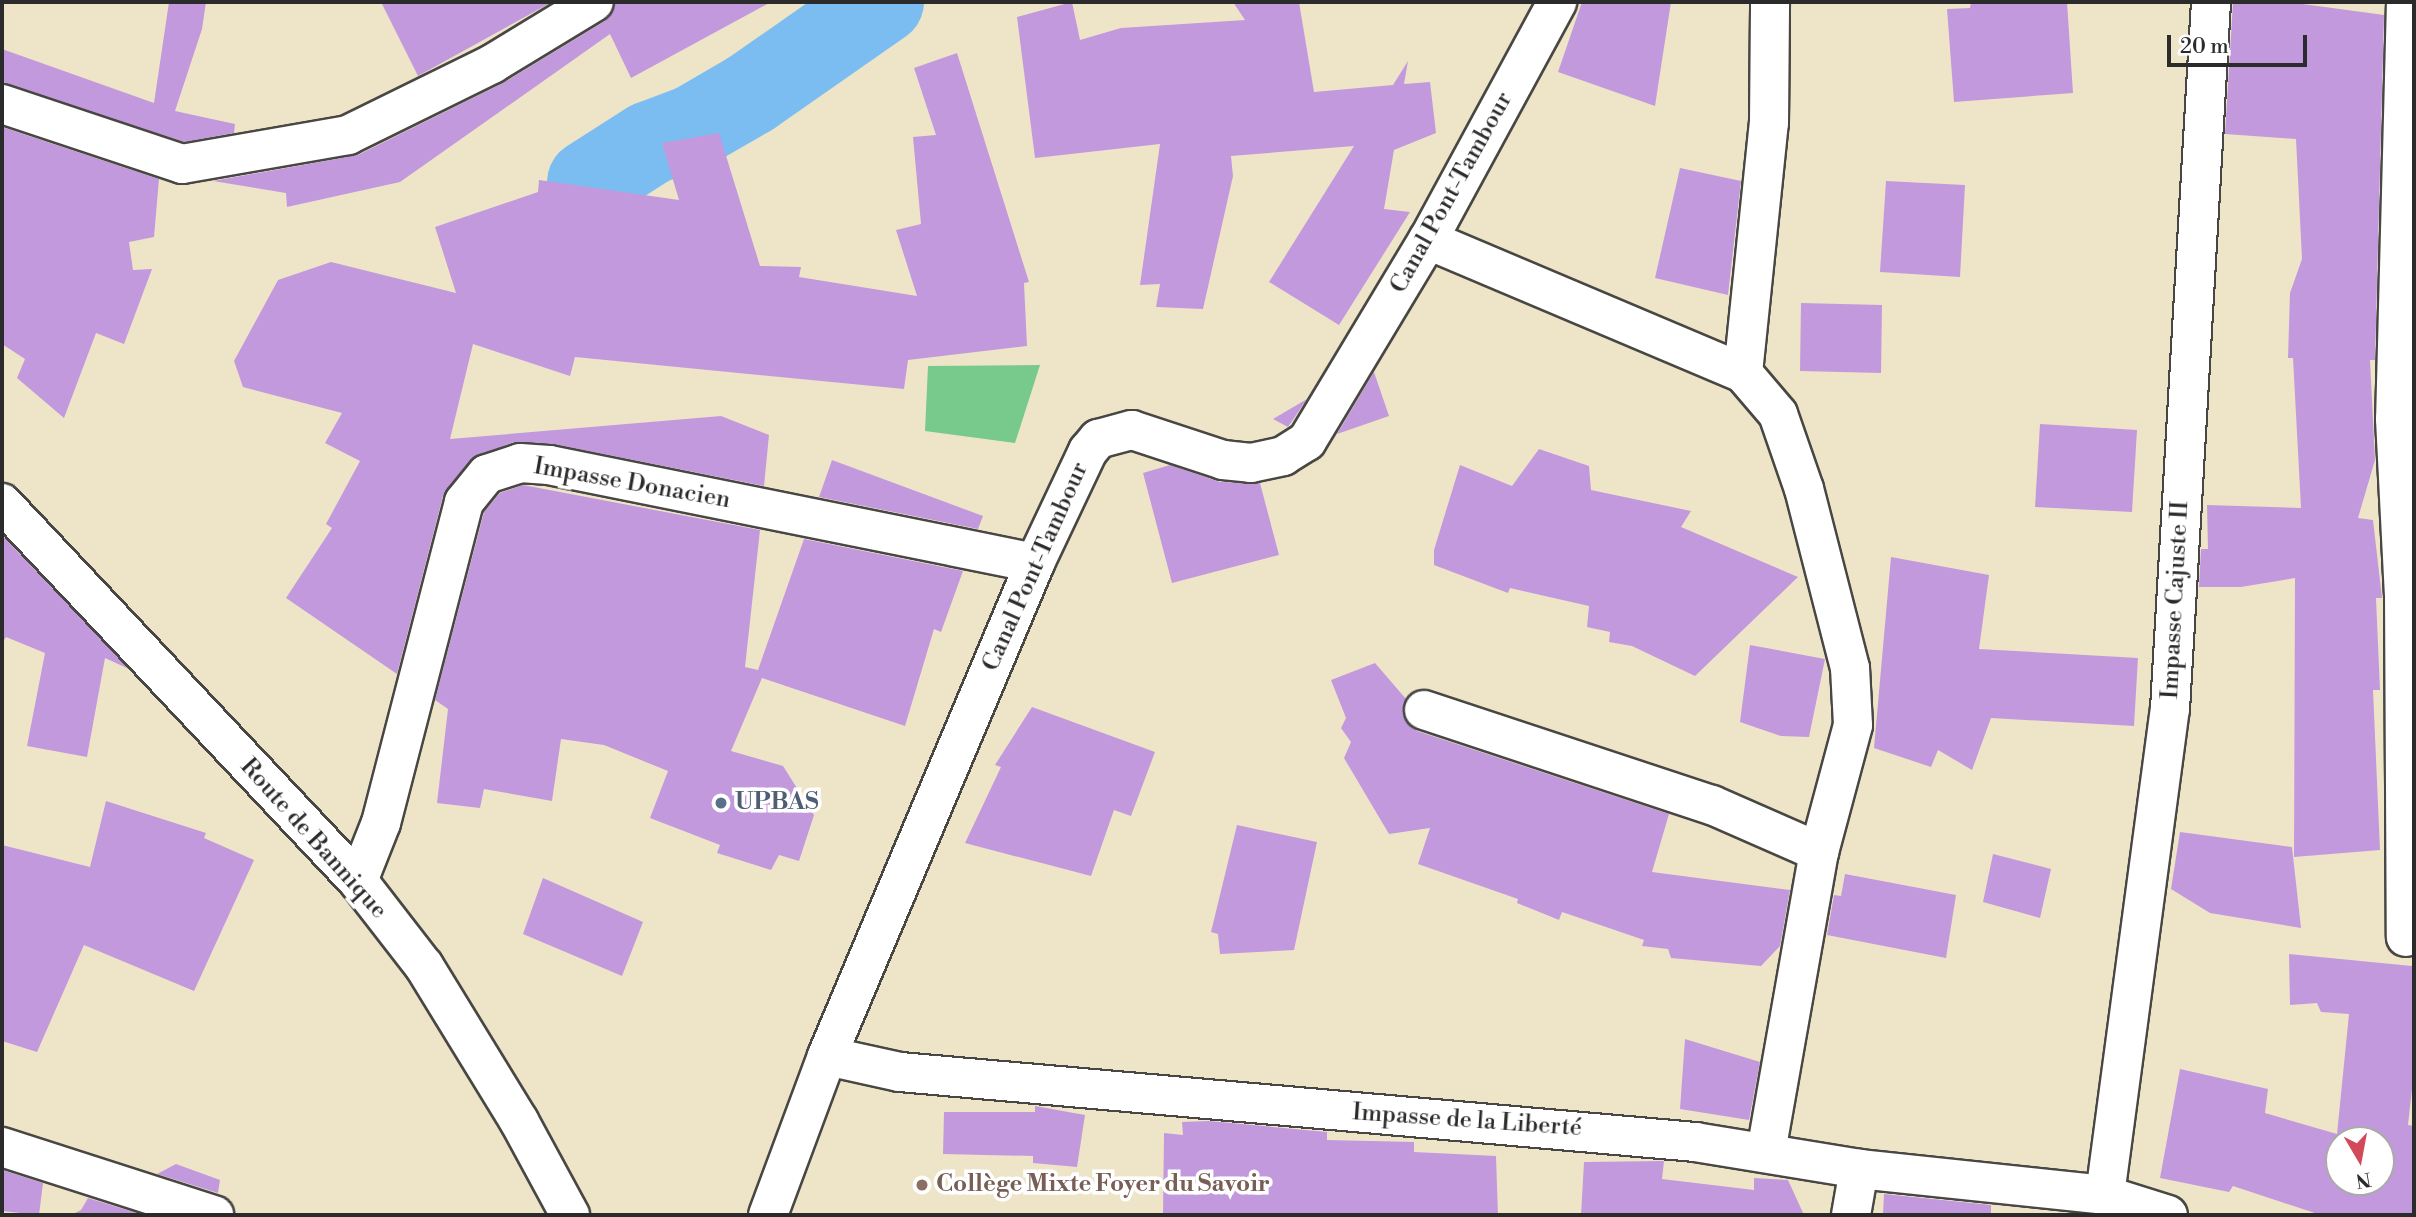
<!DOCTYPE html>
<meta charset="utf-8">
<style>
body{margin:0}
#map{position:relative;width:2416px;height:1217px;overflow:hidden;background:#eee5c8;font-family:"Libre Bodoni",serif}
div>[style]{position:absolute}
.green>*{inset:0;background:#77c98c}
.river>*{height:84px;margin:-42px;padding:0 42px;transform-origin:42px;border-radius:42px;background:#7cbdf1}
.building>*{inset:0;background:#c399dd}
.roads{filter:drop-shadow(2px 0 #484743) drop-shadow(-2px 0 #484743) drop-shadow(0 2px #484743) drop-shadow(0 -2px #484743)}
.minor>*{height:38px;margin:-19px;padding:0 19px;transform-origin:19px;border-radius:19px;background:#fff}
.dots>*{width:19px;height:19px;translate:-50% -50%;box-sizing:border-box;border:4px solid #fff;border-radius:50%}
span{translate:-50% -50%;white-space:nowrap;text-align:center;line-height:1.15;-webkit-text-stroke:7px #fff;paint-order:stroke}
.street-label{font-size:24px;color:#2b2b2b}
.service-label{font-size:24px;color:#4e5e75;font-weight:700}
.left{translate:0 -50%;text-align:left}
.education-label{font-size:24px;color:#785e54;font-weight:700}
.frame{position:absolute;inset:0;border:4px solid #2b2b2b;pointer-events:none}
.north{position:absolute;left:2325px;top:1126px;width:70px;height:70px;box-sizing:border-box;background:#fff;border:2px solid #aaa;border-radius:50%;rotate:170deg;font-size:19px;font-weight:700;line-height:28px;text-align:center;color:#2b2b2b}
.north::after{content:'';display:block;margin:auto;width:24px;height:32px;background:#d1495b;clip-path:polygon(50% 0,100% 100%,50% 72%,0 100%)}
.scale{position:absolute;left:2167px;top:35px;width:140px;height:32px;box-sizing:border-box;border:4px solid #2b2b2b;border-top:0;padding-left:9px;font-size:21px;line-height:24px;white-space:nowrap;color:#2b2b2b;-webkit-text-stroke:5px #fff;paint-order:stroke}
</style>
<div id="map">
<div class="green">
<i style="clip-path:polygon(1040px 365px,1015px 443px,925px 431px,928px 366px)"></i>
</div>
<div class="river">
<i style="left:589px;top:182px;width:72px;rotate:-32.6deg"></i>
<i style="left:650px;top:143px;width:46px;rotate:-20.4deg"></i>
<i style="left:693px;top:127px;width:66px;rotate:-30.1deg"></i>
<i style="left:750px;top:94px;width:161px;rotate:-34.9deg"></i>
</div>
<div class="building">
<i style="clip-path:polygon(169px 2px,206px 2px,202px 29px,175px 111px,235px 124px,234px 133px,184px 142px,2px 83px,2px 49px,154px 103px)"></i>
<i style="clip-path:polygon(381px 2px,552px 2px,418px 76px)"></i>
<i style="clip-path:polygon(616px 2px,771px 2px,631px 78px,610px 34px,400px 182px,287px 207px,286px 193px,213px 181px,358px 155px,503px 83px,605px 21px)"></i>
<i style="clip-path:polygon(1072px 2px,1080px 40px,1121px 28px,1245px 20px,1233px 2px,1299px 2px,1314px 92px,1393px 85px,1408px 61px,1404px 84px,1430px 82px,1436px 133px,1394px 150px,1384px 209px,1410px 212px,1339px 325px,1269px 282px,1354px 146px,1231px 156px,1233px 176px,1203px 309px,1156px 307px,1160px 284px,1140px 285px,1160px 144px,1035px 158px,1017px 17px)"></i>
<i style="clip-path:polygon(1582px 2px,1671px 2px,1655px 106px,1558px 72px)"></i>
<i style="clip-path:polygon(1971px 2px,2067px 2px,2073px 93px,1954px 102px,1947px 9px,1970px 8px)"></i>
<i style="clip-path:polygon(2233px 2px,2288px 2px,2384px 15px,2375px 360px,2370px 360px,2375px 460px,2358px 518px,2373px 520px,2382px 598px,2376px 598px,2380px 690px,2373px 690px,2380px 850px,2294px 857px,2295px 578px,2241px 587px,2199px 587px,2201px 549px,2208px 549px,2207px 505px,2301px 508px,2293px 358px,2288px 358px,2290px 293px,2302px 259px,2296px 139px,2225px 134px)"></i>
<i style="clip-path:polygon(957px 53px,1029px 282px,1024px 283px,1027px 346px,908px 360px,904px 389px,575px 357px,570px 376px,473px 344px,450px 439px,721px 416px,769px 435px,764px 486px,553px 444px,513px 442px,471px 460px,443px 496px,397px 674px,286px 598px,332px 528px,326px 524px,360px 461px,325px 443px,342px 413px,243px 387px,234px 361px,278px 280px,331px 262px,456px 293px,435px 227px,538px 192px,539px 180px,679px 200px,662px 143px,719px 133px,760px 266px,801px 267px,799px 277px,917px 296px,896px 230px,921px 224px,913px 137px,936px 135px,914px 68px)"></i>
<i style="clip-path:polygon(2px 127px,159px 179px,154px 237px,129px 242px,133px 270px,152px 269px,124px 344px,96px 333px,64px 418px,17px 378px,25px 359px,2px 344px)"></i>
<i style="clip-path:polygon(1680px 168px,1741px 181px,1728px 295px,1655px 278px)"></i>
<i style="clip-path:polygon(1886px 181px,1965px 185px,1960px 277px,1880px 272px)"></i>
<i style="clip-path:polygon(1801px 303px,1882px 305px,1881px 373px,1800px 371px)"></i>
<i style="clip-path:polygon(1374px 372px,1389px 416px,1337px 434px)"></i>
<i style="clip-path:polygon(1307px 399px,1288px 427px,1273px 419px)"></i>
<i style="clip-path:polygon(2040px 424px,2137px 430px,2132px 512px,2035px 507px)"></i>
<i style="clip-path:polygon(1539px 449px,1589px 466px,1591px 490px,1691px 511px,1681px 527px,1798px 577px,1695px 676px,1632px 646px,1609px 642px,1610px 632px,1587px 627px,1589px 606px,1510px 588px,1508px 593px,1434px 565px,1434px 550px,1460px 465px,1512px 486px)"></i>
<i style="clip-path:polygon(832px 460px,983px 516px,978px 529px,819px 497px)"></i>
<i style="clip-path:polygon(1170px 465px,1220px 482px,1260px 483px,1279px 555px,1172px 583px,1143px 473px)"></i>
<i style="clip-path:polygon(523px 485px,760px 530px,745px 667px,758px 670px,804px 539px,963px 571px,941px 632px,934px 629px,905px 726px,762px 678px,731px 751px,783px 766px,814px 815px,799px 861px,779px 855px,771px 870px,717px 853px,720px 845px,650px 818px,668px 771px,604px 745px,561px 739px,552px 801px,484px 789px,480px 808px,437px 803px,448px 709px,435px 700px,484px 512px,500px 493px)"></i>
<i style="clip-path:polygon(2px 535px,129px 669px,105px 658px,87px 757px,27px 746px,45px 653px,6px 637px,2px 643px)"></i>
<i style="clip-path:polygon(1891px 557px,1989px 575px,1979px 649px,2138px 658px,2134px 726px,1991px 718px,1972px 770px,1938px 750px,1931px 767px,1874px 748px)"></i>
<i style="clip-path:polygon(1750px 645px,1825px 659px,1809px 737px,1781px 736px,1740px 722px)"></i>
<i style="clip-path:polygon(1375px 663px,1406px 699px,1403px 715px,1417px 731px,1669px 814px,1652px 872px,1790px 890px,1780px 946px,1761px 966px,1671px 958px,1668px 949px,1642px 946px,1644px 940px,1562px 912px,1559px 920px,1517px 903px,1518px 899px,1418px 864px,1430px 828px,1389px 834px,1344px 758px,1351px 742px,1341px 728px,1346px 718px,1331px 680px)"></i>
<i style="clip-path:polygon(1032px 707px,1155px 752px,1131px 816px,1114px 810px,1091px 876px,965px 843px,1001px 767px,995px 765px)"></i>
<i style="clip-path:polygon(106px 801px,206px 833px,204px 838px,254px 860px,194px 991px,84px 945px,37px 1052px,2px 1041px,2px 845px,90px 867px)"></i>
<i style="clip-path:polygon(1237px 825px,1317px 842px,1294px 950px,1220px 954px,1218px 934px,1211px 932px)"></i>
<i style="clip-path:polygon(2180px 832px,2292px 847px,2301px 928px,2210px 913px,2171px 889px)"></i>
<i style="clip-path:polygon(1993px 854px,2051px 869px,2040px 918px,1983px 902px)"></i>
<i style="clip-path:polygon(1845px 874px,1956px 895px,1946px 958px,1827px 935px,1834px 895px,1841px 896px)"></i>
<i style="clip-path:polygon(543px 878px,643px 922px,622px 976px,523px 934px)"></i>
<i style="clip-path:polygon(evenodd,2289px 954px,2412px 966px,2414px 1071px,2408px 1125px,2414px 1126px,2414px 1215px,2321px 1215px,2233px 1186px,2229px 1192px,2160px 1178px,2180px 1069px,2268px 1089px,2265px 1113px,2337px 1134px,2349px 1014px,2321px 1012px,2317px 1003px,2290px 1005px,2289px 954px,2339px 1140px,2381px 1140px,2381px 1182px,2339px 1182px,2339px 1140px)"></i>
<i style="clip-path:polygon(1685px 1039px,1760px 1062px,1749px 1120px,1680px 1109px)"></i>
<i style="clip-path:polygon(1035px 1106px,1085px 1115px,1077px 1167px,1033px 1163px,1033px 1156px,943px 1154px,944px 1112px,1035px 1112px)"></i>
<i style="clip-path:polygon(1209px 1121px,1327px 1132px,1327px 1140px,1414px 1142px,1414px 1152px,1496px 1156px,1498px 1215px,1163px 1215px,1164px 1133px,1183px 1135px,1182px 1122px)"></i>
<i style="clip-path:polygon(1664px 1161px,1662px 1179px,1754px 1190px,1754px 1178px,1788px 1180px,1804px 1215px,1581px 1215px,1584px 1162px)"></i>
<i style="clip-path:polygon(176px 1164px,220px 1180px,218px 1193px,157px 1174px)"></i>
<i style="clip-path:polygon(2px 1170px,43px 1183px,39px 1215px,2px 1211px)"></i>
<i style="clip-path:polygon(1884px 1194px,1991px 1205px,1991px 1215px,1883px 1215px)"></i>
<i style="clip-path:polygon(88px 1198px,143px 1215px,71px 1215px,81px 1210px)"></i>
</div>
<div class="roads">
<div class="minor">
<i style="left:2406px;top:2px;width:417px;rotate:91.5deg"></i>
<i style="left:2395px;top:419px;width:175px;rotate:87.1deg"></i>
<i style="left:2404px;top:594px;width:343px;rotate:89.7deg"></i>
<i style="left:2px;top:104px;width:190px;rotate:18.4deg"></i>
<i style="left:182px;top:164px;width:169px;rotate:-9.9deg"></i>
<i style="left:348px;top:135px;width:161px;rotate:-26.2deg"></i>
<i style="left:492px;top:64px;width:119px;rotate:-31.3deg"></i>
<i style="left:1428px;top:240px;width:342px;rotate:22.9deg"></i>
<i style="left:2px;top:503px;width:519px;rotate:46.72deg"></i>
<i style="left:358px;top:881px;width:108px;rotate:52.2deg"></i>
<i style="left:424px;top:966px;width:182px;rotate:58.5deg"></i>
<i style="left:519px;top:1121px;width:107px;rotate:61.5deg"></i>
<i style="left:1424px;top:710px;width:303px;rotate:18.3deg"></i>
<i style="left:1712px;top:805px;width:117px;rotate:23.7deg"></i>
<i style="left:358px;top:881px;width:62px;rotate:-68.4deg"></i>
<i style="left:381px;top:823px;width:332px;rotate:-75.5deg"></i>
<i style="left:464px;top:502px;width:36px;rotate:-51deg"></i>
<i style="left:487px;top:474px;width:35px;rotate:-18deg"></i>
<i style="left:520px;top:463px;width:29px;rotate:4deg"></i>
<i style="left:549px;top:465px;width:496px;rotate:11.4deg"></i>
<i style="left:827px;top:1056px;width:75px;rotate:12.4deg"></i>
<i style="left:900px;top:1072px;width:798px;rotate:5.03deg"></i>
<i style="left:1695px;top:1142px;width:166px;rotate:9.3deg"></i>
<i style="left:1859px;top:1169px;width:247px;rotate:6deg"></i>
<i style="left:2105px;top:1195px;width:66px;rotate:17.6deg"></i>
<i style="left:2px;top:1147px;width:223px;rotate:17.8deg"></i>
<i style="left:1766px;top:1152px;width:305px;rotate:-80deg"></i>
<i style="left:1819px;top:852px;width:131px;rotate:-75deg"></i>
<i style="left:1853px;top:725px;width:57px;rotate:-93deg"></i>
<i style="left:1850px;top:668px;width:185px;rotate:-104.4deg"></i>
<i style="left:1804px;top:489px;width:79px;rotate:-109.1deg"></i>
<i style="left:1778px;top:414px;width:54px;rotate:-130.5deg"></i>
<i style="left:1743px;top:373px;width:251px;rotate:-84.1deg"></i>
<i style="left:1769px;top:123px;width:121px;rotate:-89.5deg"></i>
<i style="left:2105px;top:1195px;width:490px;rotate:-82.4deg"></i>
<i style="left:2170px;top:709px;width:708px;rotate:-86.68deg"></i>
<i style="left:768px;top:1215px;width:170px;rotate:-69.6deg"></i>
<i style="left:827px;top:1056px;width:535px;rotate:-67.12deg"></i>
<i style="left:1035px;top:563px;width:124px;rotate:-64.7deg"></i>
<i style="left:1088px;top:451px;width:16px;rotate:-50deg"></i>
<i style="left:1098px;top:439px;width:35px;rotate:-15deg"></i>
<i style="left:1132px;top:430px;width:96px;rotate:18.2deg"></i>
<i style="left:1223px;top:460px;width:28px;rotate:6deg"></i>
<i style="left:1251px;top:463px;width:33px;rotate:-12deg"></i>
<i style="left:1283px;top:456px;width:28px;rotate:-32deg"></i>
<i style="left:1307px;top:441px;width:235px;rotate:-59deg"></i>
<i style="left:1428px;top:240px;width:271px;rotate:-61.5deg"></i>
<i style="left:1851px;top:1215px;width:47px;rotate:-80.1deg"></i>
</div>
</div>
<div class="dots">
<i style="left:721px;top:803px;background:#5c6f8a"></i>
<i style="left:922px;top:1185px;background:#8d6e63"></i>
</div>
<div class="street-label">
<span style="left:1452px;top:193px;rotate:-61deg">Canal Pont-Tambour</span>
<span style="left:632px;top:484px;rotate:10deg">Impasse Donacien</span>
<span style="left:1036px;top:567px;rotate:-66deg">Canal Pont-Tambour</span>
<span style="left:2176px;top:600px;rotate:-87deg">Impasse Cajuste II</span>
<span style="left:313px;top:839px;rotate:48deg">Route de Bannique</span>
<span style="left:1467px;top:1121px;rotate:4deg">Impasse de la Liberté</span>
</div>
<div class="service-label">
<span class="left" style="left:735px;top:803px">UPBAS</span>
</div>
<div class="education-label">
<span class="left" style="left:936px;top:1185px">Collège Mixte Foyer du Savoir</span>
</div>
<div class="frame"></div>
<div class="north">N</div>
<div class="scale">20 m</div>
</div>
